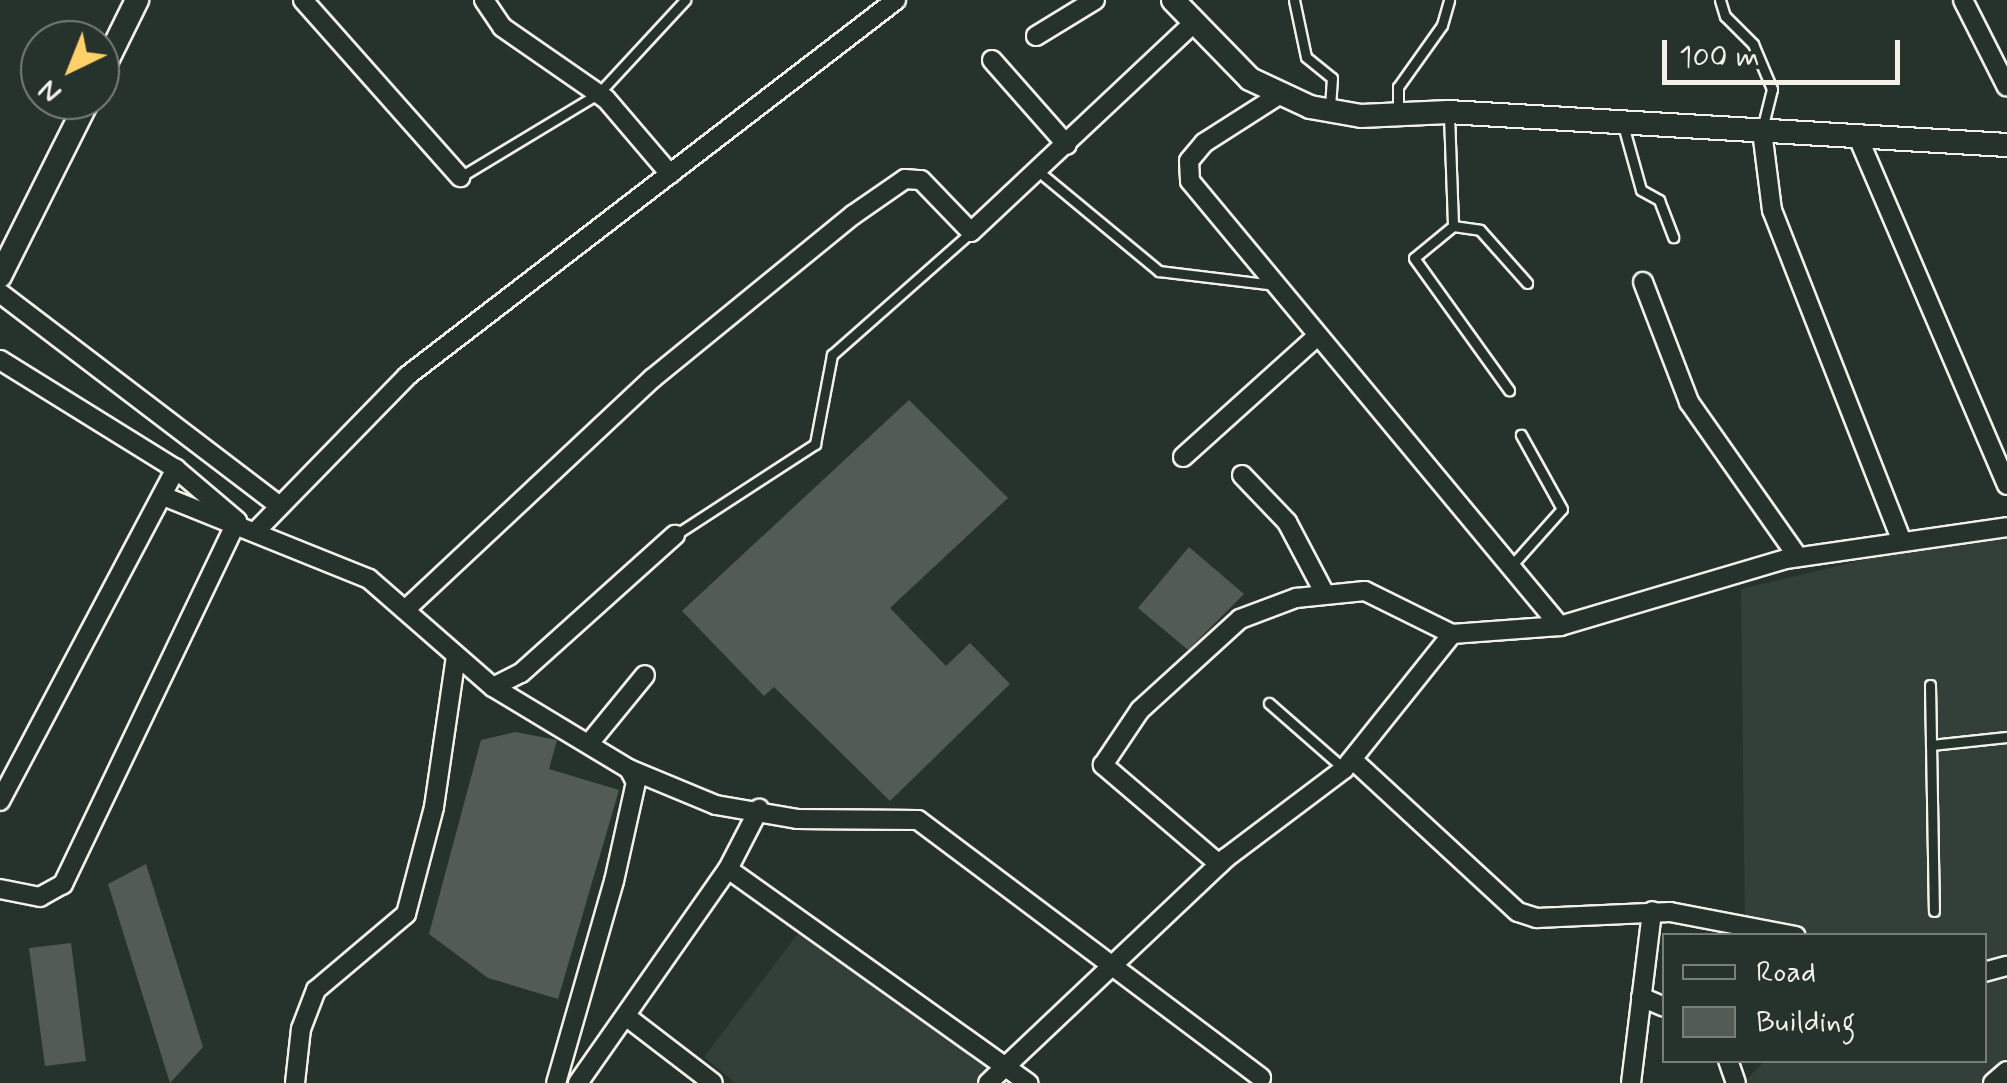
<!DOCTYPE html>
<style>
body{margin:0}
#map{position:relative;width:2007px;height:1083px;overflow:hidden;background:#26332d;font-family:Mynerve,sans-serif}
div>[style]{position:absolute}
.built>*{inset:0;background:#333f39}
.building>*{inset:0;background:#525c55}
.roads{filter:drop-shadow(2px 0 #f4f1e8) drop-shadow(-2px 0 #f4f1e8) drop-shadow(0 2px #f4f1e8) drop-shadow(0 -2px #f4f1e8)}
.lane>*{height:9px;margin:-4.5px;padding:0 4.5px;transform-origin:4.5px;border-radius:4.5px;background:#26332d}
.street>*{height:18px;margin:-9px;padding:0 9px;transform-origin:9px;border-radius:9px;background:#26332d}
.secondary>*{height:22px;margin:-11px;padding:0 11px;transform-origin:11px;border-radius:11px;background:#26332d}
span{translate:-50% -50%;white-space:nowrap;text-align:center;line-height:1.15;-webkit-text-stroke:8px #26332d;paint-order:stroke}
.legend{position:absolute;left:1662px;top:933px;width:325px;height:130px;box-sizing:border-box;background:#26332d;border:2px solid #787f78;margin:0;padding:12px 18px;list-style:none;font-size:30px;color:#f4f1e8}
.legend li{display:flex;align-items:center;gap:20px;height:50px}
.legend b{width:50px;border:2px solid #787f78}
.north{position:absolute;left:20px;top:20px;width:100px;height:100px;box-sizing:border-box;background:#26332d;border:2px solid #787f78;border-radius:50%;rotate:223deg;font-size:28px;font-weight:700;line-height:40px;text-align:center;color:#f4f1e8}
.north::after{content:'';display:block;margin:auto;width:35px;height:45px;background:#ffd166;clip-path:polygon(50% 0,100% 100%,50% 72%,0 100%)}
.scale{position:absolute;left:1662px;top:40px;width:238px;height:45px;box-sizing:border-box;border:5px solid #f4f1e8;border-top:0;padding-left:12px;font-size:30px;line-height:35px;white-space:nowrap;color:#f4f1e8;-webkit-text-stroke:8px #26332d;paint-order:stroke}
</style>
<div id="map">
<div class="built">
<i style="clip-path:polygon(2007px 537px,2007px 1083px,1744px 1083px,1764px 1061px,1984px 1060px,1984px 936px,1745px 935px,1741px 589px,1901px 551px)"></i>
<i style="clip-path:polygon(813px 914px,1032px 1073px,1042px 1083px,735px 1083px,704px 1057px)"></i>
</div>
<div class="building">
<i style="clip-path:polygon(909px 400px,1008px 498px,890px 608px,946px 666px,970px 643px,1010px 684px,890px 801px,774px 687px,764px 696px,682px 611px)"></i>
<i style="clip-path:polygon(1189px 547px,1244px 594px,1188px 650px,1138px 608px)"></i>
<i style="clip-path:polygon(515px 732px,557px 740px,549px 769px,619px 790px,558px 999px,488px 978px,429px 934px,481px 740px)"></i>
<i style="clip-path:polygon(146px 864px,203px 1047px,170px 1083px,108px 884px)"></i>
<i style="clip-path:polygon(71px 943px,86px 1061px,45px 1066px,29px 948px)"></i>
</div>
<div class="roads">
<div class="lane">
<i style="left:1294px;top:0;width:58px;rotate:78.1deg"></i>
<i style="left:1306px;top:57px;width:33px;rotate:39deg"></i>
<i style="left:1332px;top:78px;width:30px;rotate:94deg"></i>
<i style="left:1720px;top:0;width:17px;rotate:73deg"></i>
<i style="left:1725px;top:16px;width:40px;rotate:45deg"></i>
<i style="left:1753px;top:44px;width:49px;rotate:67.1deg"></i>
<i style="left:1772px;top:89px;width:41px;rotate:104deg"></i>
<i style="left:1398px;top:112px;width:25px;rotate:-90deg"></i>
<i style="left:1398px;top:87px;width:76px;rotate:-54.6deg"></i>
<i style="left:1442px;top:25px;width:26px;rotate:-74deg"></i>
<i style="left:1449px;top:115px;width:111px;rotate:87.9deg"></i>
<i style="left:1453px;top:226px;width:50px;rotate:140.6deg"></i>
<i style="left:1414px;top:258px;width:163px;rotate:54.3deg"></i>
<i style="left:1623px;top:125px;width:67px;rotate:74.5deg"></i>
<i style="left:1641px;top:190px;width:21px;rotate:29deg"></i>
<i style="left:1659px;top:200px;width:40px;rotate:69deg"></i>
<i style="left:1038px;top:171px;width:157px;rotate:39.6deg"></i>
<i style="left:1159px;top:271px;width:109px;rotate:6.9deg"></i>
<i style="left:460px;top:177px;width:162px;rotate:-31.1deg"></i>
<i style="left:599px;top:93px;width:127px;rotate:-47.2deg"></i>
<i style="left:1453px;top:226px;width:27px;rotate:8deg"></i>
<i style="left:1480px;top:230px;width:71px;rotate:48.4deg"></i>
<i style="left:675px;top:535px;width:167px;rotate:-33deg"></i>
<i style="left:815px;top:444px;width:91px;rotate:-79.2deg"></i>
<i style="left:832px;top:355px;width:186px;rotate:-41.5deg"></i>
<i style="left:1511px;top:566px;width:76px;rotate:-48.2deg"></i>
<i style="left:1562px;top:509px;width:85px;rotate:-119deg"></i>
<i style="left:1930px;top:685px;width:226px;rotate:89deg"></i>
<i style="left:1269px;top:703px;width:100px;rotate:41.3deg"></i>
<i style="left:1931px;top:745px;width:76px;rotate:-6deg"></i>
</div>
<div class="street">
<i style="left:303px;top:0;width:237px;rotate:48.4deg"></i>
<i style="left:484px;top:0;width:32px;rotate:56deg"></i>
<i style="left:502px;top:27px;width:126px;rotate:34.7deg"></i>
<i style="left:606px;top:99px;width:99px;rotate:49.5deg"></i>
<i style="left:1963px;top:0;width:97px;rotate:63.2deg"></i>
<i style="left:1036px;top:36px;width:69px;rotate:-31.4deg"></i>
<i style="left:992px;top:60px;width:113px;rotate:48.6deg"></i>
<i style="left:1279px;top:95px;width:89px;rotate:147.4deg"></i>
<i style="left:1204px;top:143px;width:23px;rotate:130deg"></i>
<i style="left:1189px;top:161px;width:20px;rotate:87deg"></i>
<i style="left:1190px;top:181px;width:579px;rotate:50.26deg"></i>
<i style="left:1762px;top:131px;width:80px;rotate:82.8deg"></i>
<i style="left:1772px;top:210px;width:350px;rotate:68.6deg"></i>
<i style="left:1860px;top:142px;width:373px;rotate:66.8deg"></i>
<i style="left:1643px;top:282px;width:129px;rotate:69deg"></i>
<i style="left:1689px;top:402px;width:189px;rotate:54.9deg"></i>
<i style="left:0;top:293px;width:347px;rotate:37.3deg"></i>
<i style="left:0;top:360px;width:207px;rotate:31.8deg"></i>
<i style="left:176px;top:469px;width:80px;rotate:40.4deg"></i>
<i style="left:237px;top:521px;width:403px;rotate:115.6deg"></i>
<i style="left:63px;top:884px;width:26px;rotate:151deg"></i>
<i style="left:40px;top:897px;width:41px;rotate:-168.7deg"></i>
<i style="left:1183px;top:457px;width:176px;rotate:-42deg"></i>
<i style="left:1242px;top:475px;width:65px;rotate:46.2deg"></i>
<i style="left:1287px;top:522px;width:81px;rotate:62.2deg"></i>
<i style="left:163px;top:496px;width:222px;rotate:21.9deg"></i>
<i style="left:369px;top:579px;width:164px;rotate:41.1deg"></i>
<i style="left:493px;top:687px;width:159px;rotate:31.1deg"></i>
<i style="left:629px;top:769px;width:15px;rotate:62deg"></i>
<i style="left:636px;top:782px;width:101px;rotate:102.5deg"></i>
<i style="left:614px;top:881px;width:210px;rotate:106deg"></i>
<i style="left:256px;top:531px;width:216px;rotate:-45.7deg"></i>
<i style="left:407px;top:376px;width:617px;rotate:-37.56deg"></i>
<i style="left:405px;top:610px;width:340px;rotate:-43.1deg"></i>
<i style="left:653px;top:378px;width:258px;rotate:-39.2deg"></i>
<i style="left:853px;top:215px;width:63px;rotate:-34.7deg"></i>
<i style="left:905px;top:179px;width:16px;rotate:4deg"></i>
<i style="left:921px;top:180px;width:72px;rotate:46.1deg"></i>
<i style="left:971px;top:232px;width:307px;rotate:-43.2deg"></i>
<i style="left:493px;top:687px;width:31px;rotate:-27deg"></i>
<i style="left:521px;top:673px;width:207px;rotate:-41.9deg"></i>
<i style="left:591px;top:741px;width:85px;rotate:-50.7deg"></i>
<i style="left:1353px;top:760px;width:224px;rotate:42.7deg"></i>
<i style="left:1518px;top:912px;width:20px;rotate:18deg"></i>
<i style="left:1537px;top:918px;width:133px;rotate:-2.6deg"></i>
<i style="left:1670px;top:912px;width:128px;rotate:10.8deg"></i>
<i style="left:629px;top:769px;width:94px;rotate:22.5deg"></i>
<i style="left:716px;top:805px;width:82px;rotate:9.8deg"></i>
<i style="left:797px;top:819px;width:121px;rotate:0.5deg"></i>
<i style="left:918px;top:820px;width:429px;rotate:36.9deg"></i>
<i style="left:0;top:801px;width:376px;rotate:-62.1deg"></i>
<i style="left:1219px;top:864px;width:153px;rotate:-139.5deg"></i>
<i style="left:1103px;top:765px;width:66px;rotate:-56.1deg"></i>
<i style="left:1140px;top:710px;width:135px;rotate:-42.3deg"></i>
<i style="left:1240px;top:619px;width:60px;rotate:-20.6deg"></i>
<i style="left:1296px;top:598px;width:69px;rotate:-5.8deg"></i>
<i style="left:1365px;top:591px;width:97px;rotate:26.3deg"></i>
<i style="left:728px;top:869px;width:369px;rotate:35.5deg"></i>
<i style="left:1984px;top:972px;width:24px;rotate:-15deg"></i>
<i style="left:1641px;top:997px;width:25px;rotate:23deg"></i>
<i style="left:627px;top:1017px;width:108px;rotate:37.5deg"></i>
<i style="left:1728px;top:1060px;width:24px;rotate:71deg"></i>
<i style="left:295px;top:1083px;width:54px;rotate:-83.7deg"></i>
<i style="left:301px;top:1029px;width:42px;rotate:-69deg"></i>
<i style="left:316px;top:990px;width:118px;rotate:-40.2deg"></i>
<i style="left:406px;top:914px;width:111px;rotate:-75.3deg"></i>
<i style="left:434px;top:807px;width:152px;rotate:-81.7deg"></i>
<i style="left:578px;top:1083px;width:261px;rotate:-55deg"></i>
<i style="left:728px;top:869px;width:68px;rotate:-62.7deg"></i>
<i style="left:988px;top:1083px;width:328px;rotate:-43.4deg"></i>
<i style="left:1226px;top:858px;width:148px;rotate:-37deg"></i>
<i style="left:1344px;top:769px;width:173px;rotate:-51.3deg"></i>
<i style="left:1452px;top:634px;width:108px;rotate:-4.2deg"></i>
<i style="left:1560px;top:626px;width:236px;rotate:-16.5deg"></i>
<i style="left:1786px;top:559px;width:223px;rotate:-8.2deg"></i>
<i style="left:1631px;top:1083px;width:173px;rotate:-83deg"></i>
<i style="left:1993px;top:1083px;width:18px;rotate:-41deg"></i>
</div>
<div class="secondary">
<i style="left:1173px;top:0;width:110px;rotate:45.7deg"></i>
<i style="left:1250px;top:79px;width:66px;rotate:25deg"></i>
<i style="left:1310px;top:107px;width:52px;rotate:10deg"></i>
<i style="left:1361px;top:116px;width:87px;rotate:-2.6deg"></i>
<i style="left:1448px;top:112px;width:560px;rotate:3.38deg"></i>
<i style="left:100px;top:75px;width:84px;rotate:-63.7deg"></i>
<i style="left:0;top:276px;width:197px;rotate:-63.4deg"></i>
</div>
</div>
<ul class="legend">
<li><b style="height:12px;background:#26332d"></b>Road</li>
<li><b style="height:28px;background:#525c55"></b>Building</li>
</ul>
<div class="north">N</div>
<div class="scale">100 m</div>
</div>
